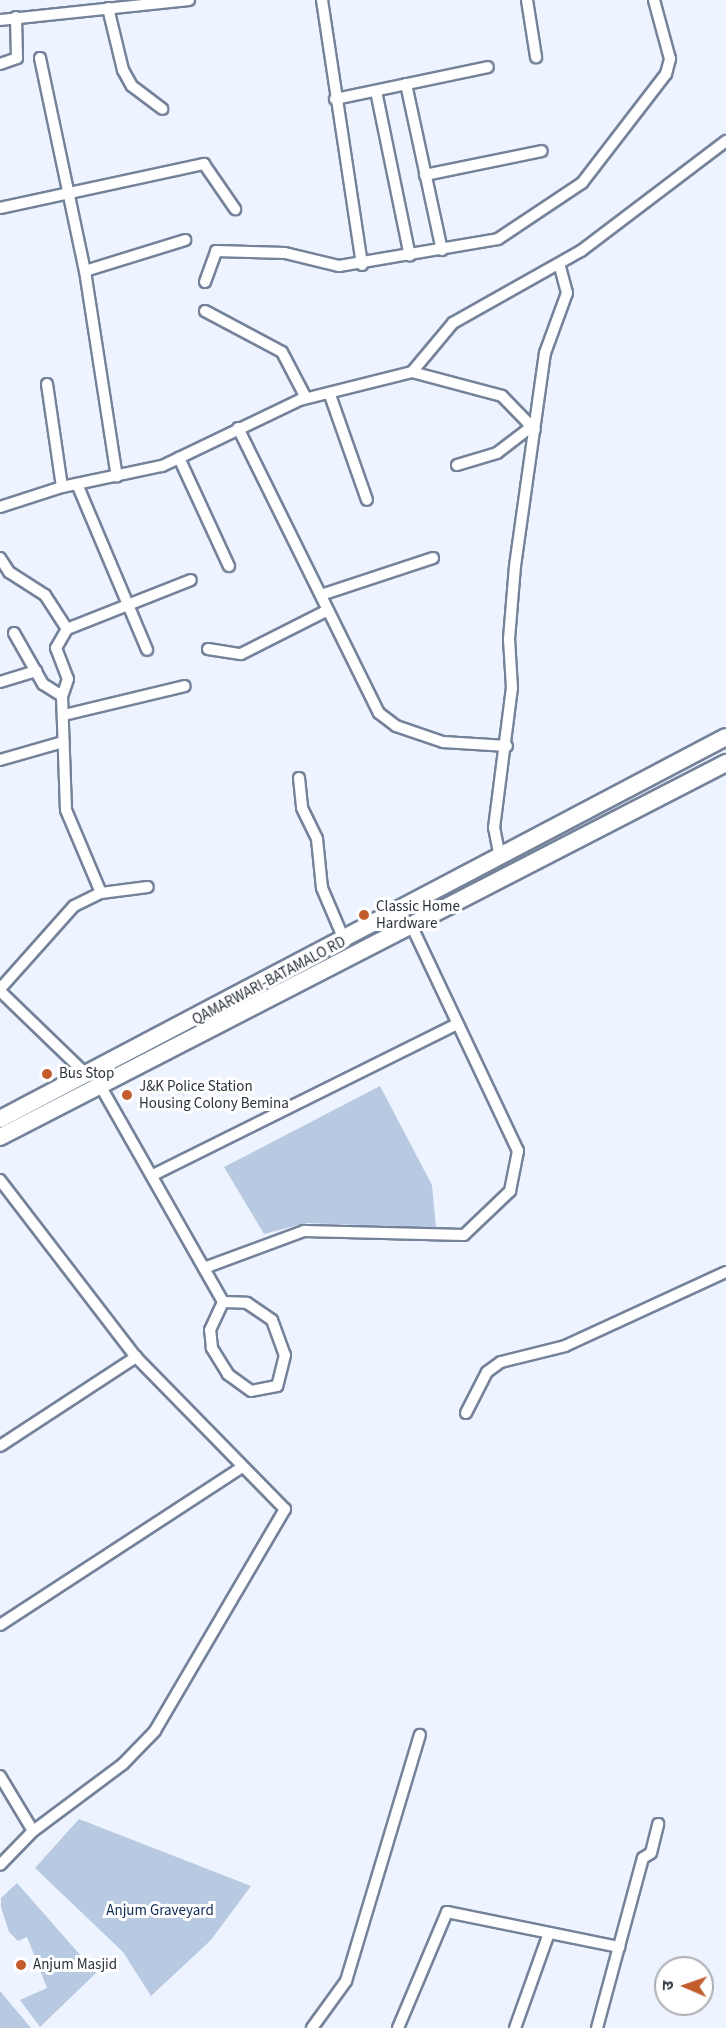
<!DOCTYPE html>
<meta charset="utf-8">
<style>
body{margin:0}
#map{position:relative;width:726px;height:2028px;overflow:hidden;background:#edf4ff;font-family:"Source Sans 3","Noto Sans Devanagari",sans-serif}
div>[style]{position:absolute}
.green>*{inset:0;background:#b8c9e2}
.roads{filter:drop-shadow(2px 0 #74839a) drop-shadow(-2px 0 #74839a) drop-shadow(0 2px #74839a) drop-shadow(0 -2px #74839a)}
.street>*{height:10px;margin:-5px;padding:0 5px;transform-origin:5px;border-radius:5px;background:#fff}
.primary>*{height:16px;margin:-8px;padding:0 8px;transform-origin:8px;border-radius:8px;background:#fff}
.dots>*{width:16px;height:16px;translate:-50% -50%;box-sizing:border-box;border:3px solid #fff;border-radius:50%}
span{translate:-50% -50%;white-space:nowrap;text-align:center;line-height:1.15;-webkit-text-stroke:6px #fff;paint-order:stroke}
.poi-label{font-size:15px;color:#2c323c}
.left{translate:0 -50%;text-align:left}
.street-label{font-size:15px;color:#2c323c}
.park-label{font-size:15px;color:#0c2957}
.north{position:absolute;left:654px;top:1956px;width:60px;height:60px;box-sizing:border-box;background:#fff;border:2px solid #abadb1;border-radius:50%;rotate:272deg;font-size:16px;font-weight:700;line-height:24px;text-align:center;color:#2c323c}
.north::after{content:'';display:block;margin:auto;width:21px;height:27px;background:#c25c2d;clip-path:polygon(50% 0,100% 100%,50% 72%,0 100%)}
</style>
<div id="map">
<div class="green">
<i style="clip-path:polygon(380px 1086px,432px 1185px,436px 1228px,306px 1223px,264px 1234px,224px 1167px)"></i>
<i style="clip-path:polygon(79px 1819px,251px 1886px,211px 1940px,151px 1996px,123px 1952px,35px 1868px)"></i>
<i style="clip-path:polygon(17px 1883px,96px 1973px,40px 2027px,20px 2000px,47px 1988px,27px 1937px,18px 1941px,9px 1932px,1px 1907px,1px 1898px)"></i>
<i style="clip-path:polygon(0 1991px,31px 2028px,0 2028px)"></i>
</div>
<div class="roads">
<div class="street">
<i style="left:322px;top:0;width:268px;rotate:81.4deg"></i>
<i style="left:527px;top:0;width:58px;rotate:81deg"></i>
<i style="left:108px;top:8px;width:64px;rotate:76.4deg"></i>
<i style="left:123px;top:70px;width:18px;rotate:61deg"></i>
<i style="left:132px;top:86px;width:38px;rotate:37deg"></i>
<i style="left:0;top:20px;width:190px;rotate:-6deg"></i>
<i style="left:40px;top:58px;width:218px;rotate:78.1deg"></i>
<i style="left:85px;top:271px;width:208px;rotate:81.2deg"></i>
<i style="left:0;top:64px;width:18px;rotate:-19deg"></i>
<i style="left:17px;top:58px;width:41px;rotate:-91.4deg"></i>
<i style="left:406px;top:84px;width:170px;rotate:77.8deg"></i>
<i style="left:376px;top:91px;width:168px;rotate:78.4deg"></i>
<i style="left:335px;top:99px;width:156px;rotate:-11.8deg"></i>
<i style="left:425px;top:175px;width:119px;rotate:-11.6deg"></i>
<i style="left:0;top:208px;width:209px;rotate:-12.2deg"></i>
<i style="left:204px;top:164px;width:55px;rotate:55.4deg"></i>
<i style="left:85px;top:271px;width:105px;rotate:-17.2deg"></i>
<i style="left:205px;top:282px;width:33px;rotate:-70deg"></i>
<i style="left:216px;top:251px;width:69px;rotate:1.7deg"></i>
<i style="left:285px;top:253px;width:56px;rotate:13.5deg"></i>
<i style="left:339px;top:266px;width:161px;rotate:-9.6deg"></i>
<i style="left:498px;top:239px;width:101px;rotate:-33.7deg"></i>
<i style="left:582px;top:183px;width:138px;rotate:-52.4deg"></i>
<i style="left:666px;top:74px;width:16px;rotate:-75deg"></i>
<i style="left:670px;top:59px;width:61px;rotate:-105.2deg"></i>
<i style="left:205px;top:311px;width:87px;rotate:28deg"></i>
<i style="left:282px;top:352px;width:52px;rotate:62.4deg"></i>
<i style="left:412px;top:372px;width:93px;rotate:14.9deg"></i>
<i style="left:502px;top:396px;width:47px;rotate:45.9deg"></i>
<i style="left:47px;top:384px;width:104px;rotate:81.7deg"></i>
<i style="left:330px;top:395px;width:111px;rotate:70.6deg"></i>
<i style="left:238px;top:428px;width:318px;rotate:63.7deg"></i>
<i style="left:379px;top:713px;width:21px;rotate:37deg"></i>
<i style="left:396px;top:726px;width:50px;rotate:18.8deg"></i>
<i style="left:443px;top:742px;width:64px;rotate:3.6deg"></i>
<i style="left:179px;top:458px;width:119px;rotate:65.2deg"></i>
<i style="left:457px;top:465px;width:42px;rotate:-16.7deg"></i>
<i style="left:497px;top:453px;width:43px;rotate:-37.4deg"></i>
<i style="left:77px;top:484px;width:180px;rotate:67.1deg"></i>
<i style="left:0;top:507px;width:65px;rotate:-17.9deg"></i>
<i style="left:62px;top:487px;width:102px;rotate:-11.9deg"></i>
<i style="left:162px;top:466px;width:153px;rotate:-25.6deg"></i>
<i style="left:300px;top:400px;width:115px;rotate:-14deg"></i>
<i style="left:412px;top:372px;width:64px;rotate:-50.1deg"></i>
<i style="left:453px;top:323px;width:147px;rotate:-29.4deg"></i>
<i style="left:581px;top:251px;width:182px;rotate:-37.2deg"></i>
<i style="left:0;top:558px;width:17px;rotate:57deg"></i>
<i style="left:9px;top:572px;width:43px;rotate:32.6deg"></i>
<i style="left:45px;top:595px;width:40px;rotate:57.1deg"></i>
<i style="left:67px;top:629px;width:22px;rotate:120deg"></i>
<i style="left:56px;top:648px;width:33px;rotate:69deg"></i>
<i style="left:68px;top:679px;width:18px;rotate:109deg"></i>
<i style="left:62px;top:696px;width:114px;rotate:88deg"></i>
<i style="left:66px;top:810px;width:90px;rotate:67.1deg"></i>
<i style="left:321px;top:595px;width:118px;rotate:-18.3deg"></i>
<i style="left:67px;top:629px;width:133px;rotate:-21.6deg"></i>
<i style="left:14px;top:633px;width:59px;rotate:60.4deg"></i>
<i style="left:43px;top:684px;width:22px;rotate:32deg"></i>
<i style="left:208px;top:649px;width:33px;rotate:9deg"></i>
<i style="left:241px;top:654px;width:97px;rotate:-26.8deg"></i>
<i style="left:0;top:682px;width:38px;rotate:-17deg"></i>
<i style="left:64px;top:715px;width:124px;rotate:-13.5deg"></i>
<i style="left:0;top:760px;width:66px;rotate:-15.9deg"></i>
<i style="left:299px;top:778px;width:30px;rotate:84deg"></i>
<i style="left:302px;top:808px;width:34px;rotate:64deg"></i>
<i style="left:317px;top:839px;width:49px;rotate:84.2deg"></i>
<i style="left:322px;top:888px;width:59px;rotate:66.9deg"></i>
<i style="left:500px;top:858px;width:31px;rotate:-101deg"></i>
<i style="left:494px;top:828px;width:141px;rotate:-82.7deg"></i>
<i style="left:512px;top:688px;width:49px;rotate:-93.5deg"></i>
<i style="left:509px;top:639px;width:73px;rotate:-85.3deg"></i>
<i style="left:515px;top:566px;width:215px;rotate:-82deg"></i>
<i style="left:545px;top:353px;width:64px;rotate:-69.9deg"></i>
<i style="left:567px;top:293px;width:30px;rotate:-105deg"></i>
<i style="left:0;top:989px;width:111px;rotate:-48.3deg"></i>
<i style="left:74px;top:906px;width:30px;rotate:-26deg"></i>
<i style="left:101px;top:893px;width:47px;rotate:-7.3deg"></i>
<i style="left:0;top:991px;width:122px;rotate:44deg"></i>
<i style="left:101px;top:1087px;width:247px;rotate:60.4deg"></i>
<i style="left:153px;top:1175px;width:339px;rotate:-26.4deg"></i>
<i style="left:0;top:1180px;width:223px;rotate:52.5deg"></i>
<i style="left:136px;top:1357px;width:213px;rotate:45.6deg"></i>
<i style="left:285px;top:1509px;width:257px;rotate:120.4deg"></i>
<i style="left:155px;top:1731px;width:46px;rotate:134.1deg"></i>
<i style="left:123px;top:1764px;width:112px;rotate:143.3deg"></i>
<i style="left:204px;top:1268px;width:107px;rotate:-20.3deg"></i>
<i style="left:304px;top:1231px;width:160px;rotate:1.4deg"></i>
<i style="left:464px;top:1235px;width:64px;rotate:-43.7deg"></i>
<i style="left:510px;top:1191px;width:41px;rotate:-78.7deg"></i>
<i style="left:518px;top:1151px;width:248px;rotate:-115.3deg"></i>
<i style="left:223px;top:1302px;width:24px;rotate:2deg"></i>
<i style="left:247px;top:1303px;width:30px;rotate:34deg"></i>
<i style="left:272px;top:1320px;width:37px;rotate:70deg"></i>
<i style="left:285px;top:1355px;width:32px;rotate:104deg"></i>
<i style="left:277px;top:1386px;width:26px;rotate:169deg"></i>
<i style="left:251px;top:1391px;width:29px;rotate:-144deg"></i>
<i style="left:228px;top:1374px;width:31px;rotate:-122deg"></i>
<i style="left:212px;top:1348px;width:18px;rotate:-96deg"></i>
<i style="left:210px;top:1330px;width:31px;rotate:-65deg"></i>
<i style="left:466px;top:1413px;width:46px;rotate:-62.9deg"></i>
<i style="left:487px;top:1372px;width:17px;rotate:-36deg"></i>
<i style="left:501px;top:1362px;width:66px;rotate:-14deg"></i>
<i style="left:565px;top:1346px;width:177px;rotate:-24.7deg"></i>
<i style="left:0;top:1446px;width:163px;rotate:-33.2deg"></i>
<i style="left:0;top:1625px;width:289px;rotate:-33.1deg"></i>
<i style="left:0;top:1776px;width:64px;rotate:59deg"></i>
<i style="left:33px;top:1831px;width:47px;rotate:134.1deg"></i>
<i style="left:312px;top:2028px;width:58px;rotate:-54.1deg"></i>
<i style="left:346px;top:1981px;width:257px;rotate:-73.3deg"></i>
<i style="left:398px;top:2028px;width:126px;rotate:-67.1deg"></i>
<i style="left:447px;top:1912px;width:176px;rotate:11.5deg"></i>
<i style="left:515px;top:2028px;width:101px;rotate:-70.3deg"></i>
<i style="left:597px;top:2028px;width:176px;rotate:-74.9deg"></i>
<i style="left:643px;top:1858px;width:9px;rotate:-32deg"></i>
<i style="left:651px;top:1853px;width:30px;rotate:-76deg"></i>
</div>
<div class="primary">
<i style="left:0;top:1119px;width:820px;rotate:-27.75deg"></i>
<i style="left:0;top:1137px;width:817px;rotate:-27.26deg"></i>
</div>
</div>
<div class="dots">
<i style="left:364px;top:915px;background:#c25c2d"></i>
<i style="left:47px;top:1074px;background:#c25c2d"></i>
<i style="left:127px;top:1095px;background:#c25c2d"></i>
<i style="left:21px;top:1965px;background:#c25c2d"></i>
</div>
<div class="poi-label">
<span class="left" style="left:376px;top:915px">Classic Home<br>Hardware</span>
<span class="left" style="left:59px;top:1074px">Bus Stop</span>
<span class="left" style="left:139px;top:1095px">J&amp;K Police Station<br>Housing Colony Bemina</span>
<span class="left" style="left:33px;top:1965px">Anjum Masjid</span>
</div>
<div class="street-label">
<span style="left:269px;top:981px;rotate:-28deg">QAMARWARI-BATAMALO RD</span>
</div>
<div class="park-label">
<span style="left:160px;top:1911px">Anjum Graveyard</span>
</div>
<div class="north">उ</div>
</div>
